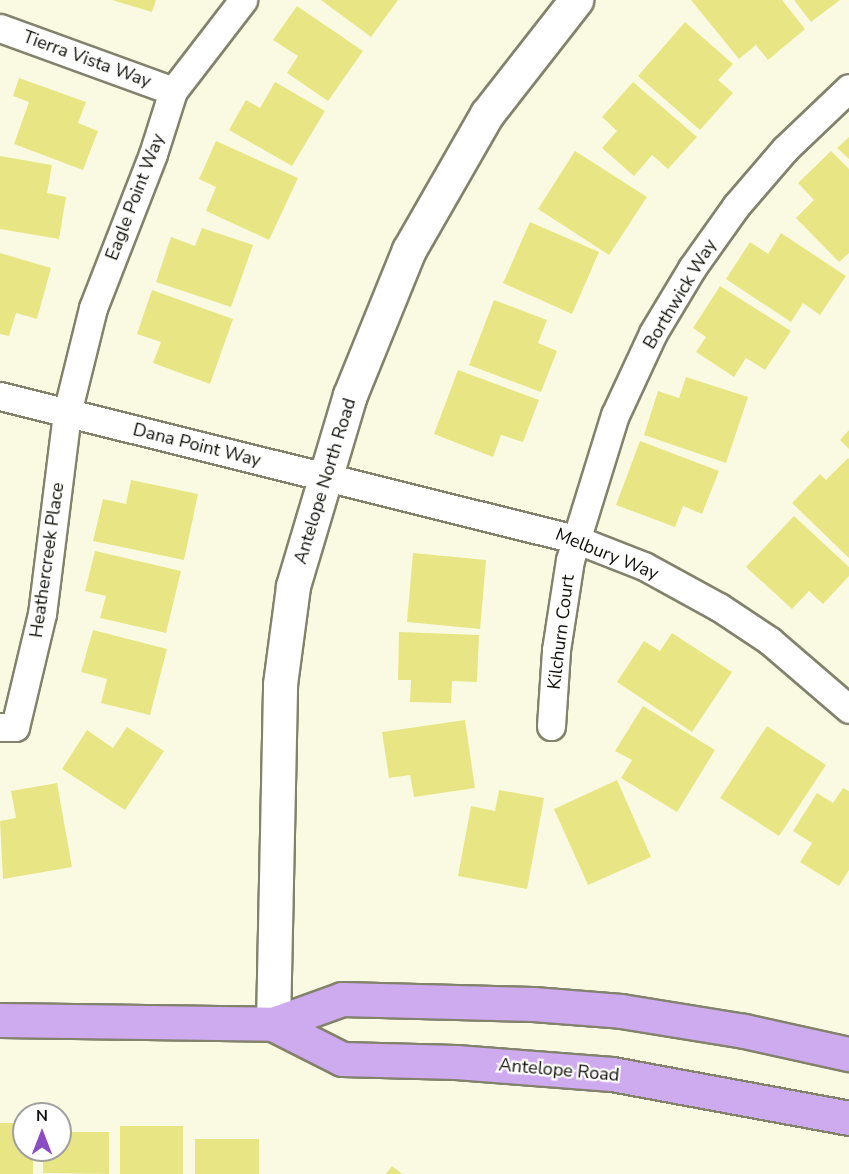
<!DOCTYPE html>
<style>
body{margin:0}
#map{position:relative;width:849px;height:1174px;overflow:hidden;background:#fafae3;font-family:"Nunito Sans",sans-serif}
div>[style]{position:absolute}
.building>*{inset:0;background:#e8e684}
.roads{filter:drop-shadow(2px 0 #82826d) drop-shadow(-2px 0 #82826d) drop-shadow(0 2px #82826d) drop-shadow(0 -2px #82826d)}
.street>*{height:27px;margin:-13.5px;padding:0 13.5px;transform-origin:13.5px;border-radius:13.5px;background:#fff}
.secondary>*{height:33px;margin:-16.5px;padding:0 16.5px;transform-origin:16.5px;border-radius:16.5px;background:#fff}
.primary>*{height:33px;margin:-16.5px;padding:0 16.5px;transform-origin:16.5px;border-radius:16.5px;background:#ceaaee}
span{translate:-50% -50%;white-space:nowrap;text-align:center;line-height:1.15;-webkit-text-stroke:4.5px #fff;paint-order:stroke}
.street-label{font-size:18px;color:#101008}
.north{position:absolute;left:12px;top:1102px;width:60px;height:60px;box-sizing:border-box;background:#fff;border:2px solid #9f9f9c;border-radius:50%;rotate:0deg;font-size:16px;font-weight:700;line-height:24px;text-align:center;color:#101008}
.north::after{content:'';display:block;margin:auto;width:21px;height:27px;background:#8c4dc2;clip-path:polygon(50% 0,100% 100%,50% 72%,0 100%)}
</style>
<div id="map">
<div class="building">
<i style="clip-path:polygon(112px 0,156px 0,152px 12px)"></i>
<i style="clip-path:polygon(321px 0,398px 0,371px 37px)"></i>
<i style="clip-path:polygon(691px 0,782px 0,805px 29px,768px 60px,756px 45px,739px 59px)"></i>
<i style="clip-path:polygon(794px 0,840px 0,811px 22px)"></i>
<i style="clip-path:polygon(297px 6px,363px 51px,328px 101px,287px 73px,298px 56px,273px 40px)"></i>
<i style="clip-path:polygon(685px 22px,733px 64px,718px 80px,733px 93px,700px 130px,638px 76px)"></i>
<i style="clip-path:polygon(19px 78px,86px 102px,78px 123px,98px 131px,83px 170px,14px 144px,29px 102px,13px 96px)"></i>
<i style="clip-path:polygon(275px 82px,325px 111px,292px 166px,229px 130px,246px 100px,260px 108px)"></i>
<i style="clip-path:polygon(633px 82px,697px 137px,668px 169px,652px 155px,634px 176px,602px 148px,617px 131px,602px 117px)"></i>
<i style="clip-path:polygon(849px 137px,849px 159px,837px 148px)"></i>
<i style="clip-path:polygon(216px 141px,298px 178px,269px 240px,206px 211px,216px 187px,199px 179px)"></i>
<i style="clip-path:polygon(575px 151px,647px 197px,609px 255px,538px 209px)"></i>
<i style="clip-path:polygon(831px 151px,849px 169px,849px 253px,839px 262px,796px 218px,814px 200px,798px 183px)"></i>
<i style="clip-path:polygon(0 156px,52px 165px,47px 193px,66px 197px,59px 239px,0 229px)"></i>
<i style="clip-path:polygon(530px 222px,599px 252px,572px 314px,503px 283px)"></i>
<i style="clip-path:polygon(202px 228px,253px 245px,231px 307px,156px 282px,171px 237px,195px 246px)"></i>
<i style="clip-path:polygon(781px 233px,846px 276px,820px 315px,803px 303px,791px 322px,726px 279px,750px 242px,768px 254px)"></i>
<i style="clip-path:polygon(0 253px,51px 268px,37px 319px,16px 313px,9px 336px,0 334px)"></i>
<i style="clip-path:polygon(720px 286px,791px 331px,765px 370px,746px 358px,734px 377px,696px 352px,706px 337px,693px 328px)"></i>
<i style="clip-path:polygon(152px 290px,233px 319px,210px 384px,153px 363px,161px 342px,137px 334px)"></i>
<i style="clip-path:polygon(494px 300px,547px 320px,538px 343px,557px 351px,541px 392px,469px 365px)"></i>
<i style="clip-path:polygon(458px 370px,539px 400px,523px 442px,501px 435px,493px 457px,434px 434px)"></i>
<i style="clip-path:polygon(686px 377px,748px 397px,726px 463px,644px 435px,658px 391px,679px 398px)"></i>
<i style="clip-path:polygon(849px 430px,849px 449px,840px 440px)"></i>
<i style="clip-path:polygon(640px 441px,719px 471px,702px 514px,683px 506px,675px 527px,616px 505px)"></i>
<i style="clip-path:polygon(848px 458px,849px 459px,849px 558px,792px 503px,820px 474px,826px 480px)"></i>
<i style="clip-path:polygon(131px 480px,198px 494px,184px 560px,93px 541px,103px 499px,126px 504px)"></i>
<i style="clip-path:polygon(794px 516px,849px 567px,849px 576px,823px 604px,809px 591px,792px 609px,746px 567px)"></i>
<i style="clip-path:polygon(95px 551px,181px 571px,166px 633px,100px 618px,106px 596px,85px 591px)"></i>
<i style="clip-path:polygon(413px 553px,486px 560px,480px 629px,407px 622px)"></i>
<i style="clip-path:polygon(93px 630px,167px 649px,150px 715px,101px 703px,107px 679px,81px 672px)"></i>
<i style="clip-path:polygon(399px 632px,479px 635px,477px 682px,452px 681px,451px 703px,410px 702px,411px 680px,398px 680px)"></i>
<i style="clip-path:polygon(672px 633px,732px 672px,692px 732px,617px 682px,644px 641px,660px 651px)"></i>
<i style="clip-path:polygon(643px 706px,715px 750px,677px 812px,621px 778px,632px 760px,615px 751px)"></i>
<i style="clip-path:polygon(465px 720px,475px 788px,414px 797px,410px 775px,389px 778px,382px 732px)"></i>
<i style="clip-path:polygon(767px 726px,826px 765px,779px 836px,720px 798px)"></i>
<i style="clip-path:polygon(127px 727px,164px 751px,125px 810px,62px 769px,87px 730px,113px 748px)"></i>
<i style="clip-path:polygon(617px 780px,651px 857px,588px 885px,554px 809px)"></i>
<i style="clip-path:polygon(57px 783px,72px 867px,3px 879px,0 821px,16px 818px,11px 791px)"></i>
<i style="clip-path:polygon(843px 788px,849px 791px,849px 870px,839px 886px,800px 862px,812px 843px,793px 831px,817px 793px,833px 803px)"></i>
<i style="clip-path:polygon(499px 790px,544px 798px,527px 889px,458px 876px,471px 806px,495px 811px)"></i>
<i style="clip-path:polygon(0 1123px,24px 1123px,24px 1150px,33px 1150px,33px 1174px,0 1174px)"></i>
<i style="clip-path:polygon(120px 1126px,183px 1126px,183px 1174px,120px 1174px)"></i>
<i style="clip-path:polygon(60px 1132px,109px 1132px,109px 1174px,43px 1173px,43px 1150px,60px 1150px)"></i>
<i style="clip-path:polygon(195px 1139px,259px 1139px,259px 1174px,195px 1174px)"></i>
<i style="clip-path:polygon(392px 1166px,402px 1174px,386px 1174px)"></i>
</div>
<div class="roads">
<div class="street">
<i style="left:0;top:28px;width:184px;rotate:20deg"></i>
<i style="left:0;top:396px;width:593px;rotate:13.97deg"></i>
<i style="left:575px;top:539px;width:74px;rotate:21.4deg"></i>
<i style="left:644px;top:566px;width:85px;rotate:28.7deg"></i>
<i style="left:719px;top:607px;width:61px;rotate:33.7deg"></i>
<i style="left:770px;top:641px;width:104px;rotate:40.7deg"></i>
<i style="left:551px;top:726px;width:76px;rotate:-86.2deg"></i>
<i style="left:556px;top:650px;width:91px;rotate:-81.2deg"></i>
<i style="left:570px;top:560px;width:152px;rotate:-72.8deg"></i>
<i style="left:615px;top:415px;width:90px;rotate:-65.1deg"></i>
<i style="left:653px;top:333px;width:76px;rotate:-59deg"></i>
<i style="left:692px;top:268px;width:76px;rotate:-54.6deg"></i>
<i style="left:736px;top:206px;width:75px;rotate:-49.3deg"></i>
<i style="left:785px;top:149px;width:88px;rotate:-43.6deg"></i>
<i style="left:0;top:727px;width:15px"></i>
<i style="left:15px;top:727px;width:116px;rotate:-76.6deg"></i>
<i style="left:42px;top:614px;width:203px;rotate:-82.9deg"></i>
<i style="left:67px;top:413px;width:108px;rotate:-76.1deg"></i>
<i style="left:93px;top:308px;width:165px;rotate:-68.7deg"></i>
<i style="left:153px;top:154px;width:66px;rotate:-72.4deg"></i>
<i style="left:173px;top:91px;width:115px;rotate:-52.4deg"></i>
</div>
<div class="secondary">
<i style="left:273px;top:1024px;width:340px;rotate:-88.8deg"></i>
<i style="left:280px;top:684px;width:99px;rotate:-82.4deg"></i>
<i style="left:293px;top:586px;width:199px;rotate:-73.4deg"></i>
<i style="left:350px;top:395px;width:157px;rotate:-67.9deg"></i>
<i style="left:409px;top:250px;width:157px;rotate:-60.2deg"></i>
<i style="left:487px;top:114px;width:145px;rotate:-52deg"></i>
</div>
<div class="primary">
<i style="left:0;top:1020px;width:273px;rotate:0.8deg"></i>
<i style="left:273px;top:1024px;width:73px;rotate:-19.9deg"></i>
<i style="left:342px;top:999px;width:191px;rotate:1.5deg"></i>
<i style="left:533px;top:1004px;width:88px;rotate:4.5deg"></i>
<i style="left:621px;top:1011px;width:125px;rotate:9.2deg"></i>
<i style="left:744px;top:1031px;width:107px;rotate:12.4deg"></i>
<i style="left:273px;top:1024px;width:77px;rotate:26.9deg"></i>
<i style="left:342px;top:1059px;width:114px;rotate:1.5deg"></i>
<i style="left:456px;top:1062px;width:156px;rotate:4.4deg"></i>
<i style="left:612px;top:1074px;width:241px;rotate:10.5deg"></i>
</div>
</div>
<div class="street-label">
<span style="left:87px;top:59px;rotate:20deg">Tierra Vista Way</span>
<span style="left:135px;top:197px;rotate:-69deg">Eagle Point Way</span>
<span style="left:680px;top:294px;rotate:-59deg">Borthwick Way</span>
<span style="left:197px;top:445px;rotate:14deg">Dana Point Way</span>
<span style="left:325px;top:481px;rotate:-73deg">Antelope North Road</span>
<span style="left:607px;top:554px;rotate:22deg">Melbury Way</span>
<span style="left:47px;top:560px;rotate:-82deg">Heathercreek Place</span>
<span style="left:561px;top:632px;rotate:-83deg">Kilchurn Court</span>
<span style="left:559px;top:1070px;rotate:5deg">Antelope Road</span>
</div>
<div class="north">N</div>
</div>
